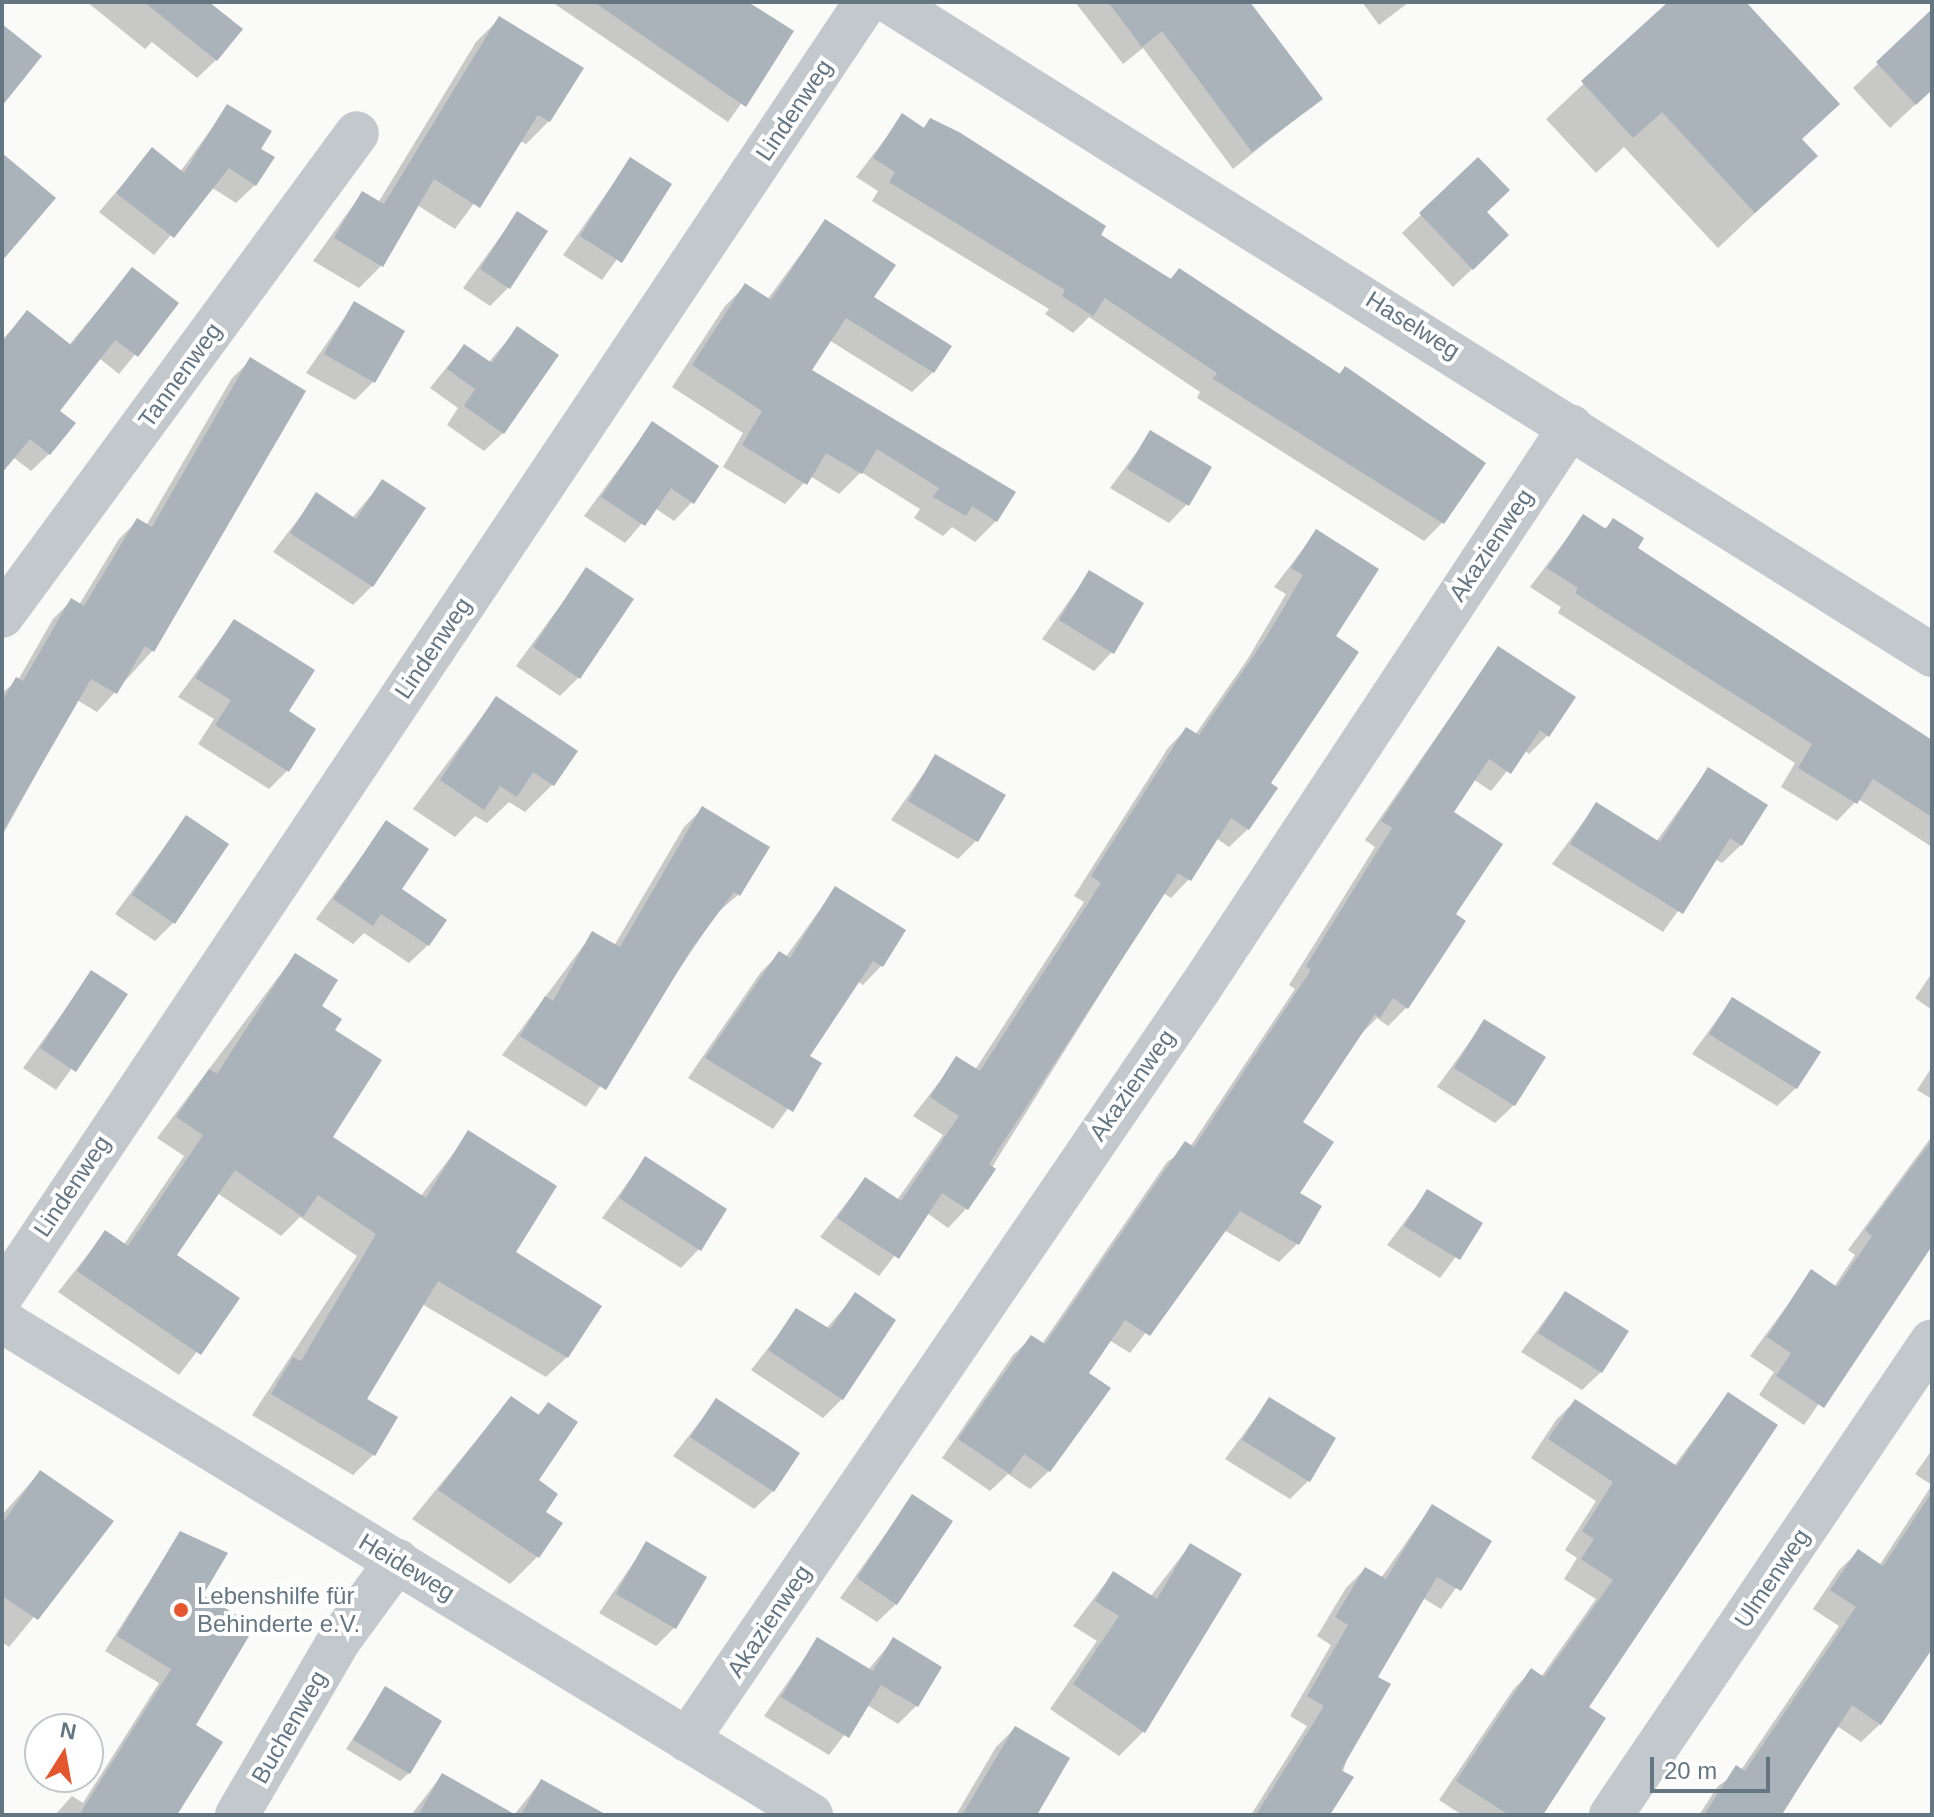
<!DOCTYPE html>
<meta charset="utf-8">
<style>
body{margin:0}
#map{position:relative;width:1934px;height:1817px;overflow:hidden;background:#fafaf8;font-family:Helvetica,sans-serif}
div>[style]{position:absolute}
.shadow>*{inset:0;background:#0003}
.building>*{inset:0;background:#aab3b9}
.minor>*{height:44px;margin:-22px;padding:0 22px;transform-origin:22px;border-radius:22px;background:#c3c8cc}
.dots>*{width:22px;height:22px;translate:-50% -50%;box-sizing:border-box;border:4px solid #fff;border-radius:50%}
span{translate:-50% -50%;white-space:nowrap;text-align:center;line-height:1.15;-webkit-text-stroke:8px #fff;paint-order:stroke}
.street-label{font-size:24px;color:#657683}
.poi-label{font-size:24px;color:#657683}
.left{translate:0 -50%;text-align:left}
.frame{position:absolute;inset:0;border:4px solid #657683;pointer-events:none}
.north{position:absolute;left:24px;top:1713px;width:80px;height:80px;box-sizing:border-box;background:#fff;border:2px solid #c1c8cd;border-radius:50%;rotate:11deg;font-size:22px;font-weight:700;line-height:32px;text-align:center;color:#657683}
.north::after{content:'';display:block;margin:auto;width:28px;height:36px;background:#e4572e;clip-path:polygon(50% 0,100% 100%,50% 72%,0 100%)}
.scale{position:absolute;left:1650px;top:1757px;width:120px;height:36px;box-sizing:border-box;border:4px solid #657683;border-top:0;padding-left:10px;font-size:24px;line-height:28px;white-space:nowrap;color:#657683;-webkit-text-stroke:6px #fff;paint-order:stroke}
</style>
<div id="map">
<div class="shadow">
<i style="clip-path:polygon(87px 2px,206px 2px,216px 60px,197px 78px,152px 42px,145px 49px)"></i>
<i style="clip-path:polygon(552px 2px,744px 2px,792px 32px,728px 122px)"></i>
<i style="clip-path:polygon(1075px 2px,1248px 2px,1320px 99px,1233px 169px,1143px 48px,1123px 64px)"></i>
<i style="clip-path:polygon(1362px 2px,1409px 2px,1379px 25px)"></i>
<i style="clip-path:polygon(1671px 2px,1743px 2px,1800px 141px,1815px 156px,1718px 248px,1624px 147px,1596px 173px,1546px 119px)"></i>
<i style="clip-path:polygon(1932px 12px,1932px 89px,1890px 128px,1853px 88px)"></i>
<i style="clip-path:polygon(499px 19px,549px 121px,526px 144px,520px 141px,455px 229px,417px 205px,382px 265px,359px 288px,313px 261px,362px 193px,378px 203px,476px 42px)"></i>
<i style="clip-path:polygon(228px 106px,258px 149px,255px 185px,236px 203px,211px 187px,154px 255px,99px 212px,152px 150px,180px 172px)"></i>
<i style="clip-path:polygon(903px 116px,922px 129px,930px 121px,1169px 280px,1179px 270px,1338px 375px,1345px 368px,1442px 523px,1424px 541px,1197px 398px,1200px 392px,1089px 317px,1073px 333px,1045px 314px,1049px 309px,872px 201px,878px 191px,856px 177px)"></i>
<i style="clip-path:polygon(630px 160px,670px 185px,602px 280px,563px 255px)"></i>
<i style="clip-path:polygon(1478px 160px,1488px 254px,1453px 287px,1402px 233px)"></i>
<i style="clip-path:polygon(517px 214px,509px 287px,490px 306px,463px 288px)"></i>
<i style="clip-path:polygon(825px 221px,872px 298px,933px 372px,912px 392px,829px 340px,810px 371px,996px 521px,975px 542px,952px 527px,943px 536px,914px 518px,920px 509px,861px 472px,839px 494px,810px 476px,785px 504px,723px 467px,743px 433px,672px 387px,725px 306px,745px 286px,767px 300px)"></i>
<i style="clip-path:polygon(132px 269px,176px 304px,119px 374px,99px 358px,57px 411px,49px 454px,31px 471px,13px 457px,2px 470px,2px 340px,27px 313px,69px 345px)"></i>
<i style="clip-path:polygon(354px 304px,373px 382px,355px 400px,306px 373px)"></i>
<i style="clip-path:polygon(517px 329px,503px 433px,484px 451px,447px 425px,458px 408px,430px 388px,464px 346px,488px 363px)"></i>
<i style="clip-path:polygon(251px 360px,153px 650px,97px 712px,77px 700px,2px 836px,2px 693px,18px 680px,53px 619px,71px 601px,79px 605px,119px 539px,137px 521px,146px 526px,232px 378px)"></i>
<i style="clip-path:polygon(652px 424px,692px 502px,674px 521px,655px 508px,625px 543px,584px 516px)"></i>
<i style="clip-path:polygon(1151px 433px,1187px 504px,1169px 523px,1110px 488px)"></i>
<i style="clip-path:polygon(383px 481px,372px 586px,353px 605px,273px 552px,317px 495px,352px 518px)"></i>
<i style="clip-path:polygon(1583px 517px,1603px 530px,1613px 521px,1635px 549px,1932px 744px,1932px 847px,1858px 799px,1837px 821px,1781px 787px,1795px 763px,1558px 613px,1561px 607px,1530px 587px)"></i>
<i style="clip-path:polygon(1316px 532px,1268px 784px,1248px 829px,1229px 847px,1216px 838px,1189px 879px,1171px 898px,1163px 893px,966px 1209px,948px 1228px,927px 1213px,879px 1276px,820px 1237px,865px 1179px,897px 1200px,943px 1135px,913px 1116px,957px 1059px,975px 1070px,1084px 902px,1074px 896px,1168px 748px,1186px 729px,1195px 735px,1247px 660px,1286px 594px,1274px 587px)"></i>
<i style="clip-path:polygon(587px 569px,579px 677px,560px 696px,516px 666px)"></i>
<i style="clip-path:polygon(1089px 573px,1112px 652px,1094px 671px,1042px 639px)"></i>
<i style="clip-path:polygon(234px 621px,286px 712px,287px 771px,269px 789px,198px 744px,214px 719px,178px 697px)"></i>
<i style="clip-path:polygon(1498px 648px,1548px 735px,1529px 754px,1524px 750px,1491px 791px,1473px 779px,1451px 812px,1453px 915px,1407px 1007px,1388px 1026px,1377px 1018px,1360px 1035px,1300px 1123px,1298px 1194px,1319px 1206px,1297px 1244px,1279px 1262px,1224px 1230px,1130px 1353px,1109px 1340px,1087px 1374px,1049px 1471px,1030px 1489px,1008px 1474px,990px 1491px,942px 1458px,1013px 1355px,1032px 1337px,1042px 1344px,1167px 1162px,1190px 1147px,1295px 989px,1289px 985px,1375px 847px,1365px 840px)"></i>
<i style="clip-path:polygon(496px 698px,553px 784px,525px 812px,509px 802px,487px 823px,475px 816px,455px 837px,413px 809px)"></i>
<i style="clip-path:polygon(936px 756px,976px 841px,958px 859px,891px 820px)"></i>
<i style="clip-path:polygon(1708px 769px,1741px 845px,1722px 863px,1715px 859px,1663px 932px,1552px 864px,1596px 805px,1656px 842px)"></i>
<i style="clip-path:polygon(702px 809px,738px 895px,718px 912px,586px 1107px,502px 1055px,592px 934px,614px 946px,684px 827px)"></i>
<i style="clip-path:polygon(186px 818px,173px 923px,155px 941px,115px 914px)"></i>
<i style="clip-path:polygon(387px 822px,400px 890px,428px 945px,409px 963px,364px 933px,353px 944px,316px 919px)"></i>
<i style="clip-path:polygon(835px 889px,903px 931px,881px 966px,863px 985px,857px 981px,807px 1057px,820px 1064px,773px 1129px,688px 1078px,761px 972px,779px 954px,785px 958px)"></i>
<i style="clip-path:polygon(295px 955px,332px 1031px,330px 1137px,420px 1197px,469px 1133px,513px 1252px,567px 1357px,546px 1377px,422px 1304px,365px 1400px,373px 1455px,353px 1475px,252px 1415px,357px 1256px,300px 1217px,281px 1236px,217px 1193px,174px 1255px,238px 1298px,179px 1375px,58px 1292px,105px 1233px,123px 1246px,184px 1156px,157px 1138px)"></i>
<i style="clip-path:polygon(92px 972px,125px 995px,56px 1090px,23px 1068px)"></i>
<i style="clip-path:polygon(1932px 973px,1932px 1010px,1915px 998px)"></i>
<i style="clip-path:polygon(1732px 999px,1796px 1088px,1777px 1106px,1692px 1054px)"></i>
<i style="clip-path:polygon(1485px 1021px,1514px 1105px,1495px 1123px,1437px 1087px)"></i>
<i style="clip-path:polygon(1932px 1067px,1932px 1099px,1917px 1090px)"></i>
<i style="clip-path:polygon(1932px 1136px,1932px 1241px,1804px 1425px,1759px 1395px,1774px 1372px,1750px 1356px,1812px 1272px,1834px 1287px,1855px 1255px,1848px 1250px)"></i>
<i style="clip-path:polygon(645px 1159px,699px 1249px,681px 1268px,602px 1218px)"></i>
<i style="clip-path:polygon(1427px 1192px,1480px 1224px,1440px 1278px,1387px 1245px)"></i>
<i style="clip-path:polygon(1565px 1293px,1601px 1372px,1582px 1390px,1521px 1352px)"></i>
<i style="clip-path:polygon(855px 1295px,842px 1399px,823px 1418px,751px 1370px,797px 1311px,826px 1329px)"></i>
<i style="clip-path:polygon(1728px 1394px,1541px 1815px,1462px 1815px,1439px 1800px,1513px 1690px,1531px 1671px,1541px 1677px,1596px 1599px,1564px 1579px,1577px 1558px,1565px 1550px,1596px 1501px,1531px 1458px,1556px 1420px,1575px 1401px,1674px 1466px)"></i>
<i style="clip-path:polygon(511px 1398px,537px 1416px,548px 1404px,536px 1481px,544px 1512px,538px 1556px,510px 1584px,412px 1519px)"></i>
<i style="clip-path:polygon(717px 1400px,773px 1491px,754px 1509px,673px 1456px)"></i>
<i style="clip-path:polygon(1269px 1400px,1309px 1480px,1290px 1499px,1225px 1459px)"></i>
<i style="clip-path:polygon(1932px 1450px,1932px 1485px,1915px 1474px)"></i>
<i style="clip-path:polygon(40px 1472px,112px 1522px,9px 1647px,2px 1642px,2px 1515px)"></i>
<i style="clip-path:polygon(1932px 1485px,1932px 1646px,1880px 1724px,1861px 1742px,1837px 1726px,1782px 1815px,1699px 1815px,1718px 1786px,1741px 1770px,1839px 1626px,1813px 1609px,1839px 1570px,1858px 1552px,1879px 1566px)"></i>
<i style="clip-path:polygon(912px 1497px,896px 1604px,877px 1622px,840px 1598px)"></i>
<i style="clip-path:polygon(1432px 1506px,1489px 1541px,1441px 1609px,1423px 1598px,1375px 1677px,1328px 1815px,1251px 1815px,1307px 1726px,1290px 1716px,1331px 1645px,1317px 1636px,1346px 1588px,1365px 1569px,1381px 1578px)"></i>
<i style="clip-path:polygon(180px 1534px,201px 1595px,194px 1725px,172px 1815px,55px 1815px,72px 1796px,83px 1803px,159px 1683px,105px 1651px)"></i>
<i style="clip-path:polygon(647px 1543px,674px 1628px,656px 1646px,599px 1613px)"></i>
<i style="clip-path:polygon(1190px 1545px,1240px 1575px,1143px 1732px,1119px 1756px,1050px 1709px,1097px 1641px,1073px 1626px,1113px 1573px,1150px 1597px)"></i>
<i style="clip-path:polygon(818px 1639px,868px 1670px,893px 1640px,916px 1706px,898px 1724px,867px 1705px,829px 1755px,764px 1716px)"></i>
<i style="clip-path:polygon(385px 1689px,409px 1773px,400px 1781px,346px 1749px)"></i>
<i style="clip-path:polygon(1015px 1728px,1035px 1815px,956px 1815px,996px 1747px)"></i>
<i style="clip-path:polygon(442px 1775px,512px 1815px,411px 1815px)"></i>
<i style="clip-path:polygon(541px 1781px,603px 1815px,514px 1815px)"></i>
</div>
<div class="building">
<i style="clip-path:polygon(144px 2px,209px 2px,243px 29px,217px 61px)"></i>
<i style="clip-path:polygon(594px 2px,748px 2px,794px 31px,746px 107px)"></i>
<i style="clip-path:polygon(1108px 2px,1250px 2px,1323px 99px,1252px 152px,1162px 31px,1142px 47px)"></i>
<i style="clip-path:polygon(1668px 2px,1746px 2px,1840px 104px,1802px 139px,1818px 156px,1755px 213px,1662px 112px,1633px 138px,1581px 81px)"></i>
<i style="clip-path:polygon(1932px 9px,1932px 90px,1916px 105px,1876px 62px)"></i>
<i style="clip-path:polygon(499px 16px,584px 68px,550px 122px,538px 115px,480px 208px,434px 179px,383px 267px,334px 238px,362px 191px,384px 204px)"></i>
<i style="clip-path:polygon(2px 24px,42px 56px,2px 106px)"></i>
<i style="clip-path:polygon(227px 104px,272px 131px,261px 149px,275px 157px,256px 186px,229px 168px,174px 238px,116px 193px,152px 147px,184px 173px)"></i>
<i style="clip-path:polygon(902px 113px,924px 128px,930px 118px,959px 132px,1106px 226px,1101px 235px,1171px 279px,1179px 268px,1340px 374px,1345px 366px,1486px 463px,1444px 524px,1213px 379px,1217px 373px,1105px 298px,1093px 316px,1062px 296px,1065px 290px,889px 182px,895px 172px,873px 158px)"></i>
<i style="clip-path:polygon(2px 153px,56px 198px,2px 261px)"></i>
<i style="clip-path:polygon(630px 157px,672px 184px,622px 263px,580px 236px)"></i>
<i style="clip-path:polygon(1478px 157px,1510px 190px,1487px 212px,1509px 235px,1473px 270px,1419px 213px)"></i>
<i style="clip-path:polygon(517px 211px,548px 231px,510px 289px,480px 269px)"></i>
<i style="clip-path:polygon(825px 219px,896px 265px,874px 297px,952px 346px,934px 373px,846px 318px,812px 370px,1016px 492px,997px 522px,972px 506px,966px 516px,933px 497px,939px 488px,877px 449px,862px 474px,826px 453px,807px 485px,742px 445px,762px 411px,692px 365px,745px 283px,771px 300px)"></i>
<i style="clip-path:polygon(132px 267px,179px 303px,138px 357px,115px 340px,60px 411px,76px 423px,50px 455px,30px 439px,2px 473px,2px 342px,27px 310px,71px 345px)"></i>
<i style="clip-path:polygon(354px 301px,405px 331px,375px 383px,324px 354px)"></i>
<i style="clip-path:polygon(517px 326px,559px 355px,504px 434px,464px 406px,475px 389px,447px 369px,464px 344px,492px 363px)"></i>
<i style="clip-path:polygon(250px 357px,306px 391px,154px 652px,145px 646px,117px 694px,91px 679px,2px 833px,2px 701px,16px 677px,23px 681px,71px 598px,84px 606px,137px 518px,152px 527px)"></i>
<i style="clip-path:polygon(652px 421px,719px 466px,694px 504px,671px 488px,645px 526px,601px 497px)"></i>
<i style="clip-path:polygon(1150px 430px,1212px 467px,1189px 506px,1127px 469px)"></i>
<i style="clip-path:polygon(382px 479px,426px 508px,373px 587px,290px 533px,316px 492px,356px 519px)"></i>
<i style="clip-path:polygon(1583px 514px,1606px 529px,1613px 518px,1644px 538px,1638px 548px,1932px 740px,1932px 817px,1873px 779px,1857px 804px,1798px 768px,1812px 744px,1575px 593px,1578px 588px,1547px 568px)"></i>
<i style="clip-path:polygon(1316px 529px,1379px 569px,1336px 636px,1359px 652px,1271px 783px,1278px 788px,1249px 830px,1231px 818px,1191px 881px,1178px 873px,989px 1164px,996px 1169px,968px 1210px,942px 1193px,899px 1259px,837px 1218px,865px 1177px,901px 1201px,959px 1116px,930px 1097px,956px 1056px,980px 1071px,1101px 883px,1091px 876px,1186px 727px,1199px 735px,1265px 639px,1303px 575px,1291px 568px)"></i>
<i style="clip-path:polygon(586px 567px,634px 599px,580px 679px,533px 647px)"></i>
<i style="clip-path:polygon(1089px 570px,1144px 603px,1114px 654px,1059px 620px)"></i>
<i style="clip-path:polygon(234px 619px,315px 670px,289px 711px,316px 729px,289px 772px,215px 725px,231px 700px,195px 678px)"></i>
<i style="clip-path:polygon(1498px 646px,1576px 697px,1549px 737px,1540px 730px,1511px 774px,1489px 759px,1454px 812px,1503px 844px,1456px 914px,1466px 921px,1408px 1009px,1393px 998px,1380px 1018px,1375px 1014px,1303px 1122px,1334px 1142px,1300px 1193px,1322px 1206px,1299px 1245px,1240px 1211px,1150px 1336px,1125px 1320px,1089px 1373px,1111px 1388px,1050px 1472px,1024px 1454px,1010px 1474px,958px 1439px,1031px 1335px,1045px 1344px,1185px 1141px,1194px 1147px,1311px 970px,1306px 966px,1392px 828px,1381px 821px)"></i>
<i style="clip-path:polygon(496px 696px,578px 751px,554px 786px,533px 772px,517px 797px,500px 786px,484px 810px,440px 780px)"></i>
<i style="clip-path:polygon(935px 754px,1006px 795px,978px 842px,908px 801px)"></i>
<i style="clip-path:polygon(1708px 767px,1768px 805px,1742px 846px,1730px 838px,1683px 914px,1570px 844px,1596px 802px,1660px 842px)"></i>
<i style="clip-path:polygon(702px 806px,770px 847px,740px 896px,734px 892px,692px 948px,606px 1090px,520px 1036px,545px 996px,553px 1001px,592px 931px,620px 947px)"></i>
<i style="clip-path:polygon(186px 815px,229px 844px,175px 924px,132px 895px)"></i>
<i style="clip-path:polygon(386px 820px,429px 849px,402px 889px,447px 920px,429px 946px,381px 914px,373px 926px,333px 899px)"></i>
<i style="clip-path:polygon(835px 886px,906px 930px,883px 967px,873px 961px,810px 1056px,822px 1063px,793px 1112px,705px 1058px,779px 951px,790px 958px)"></i>
<i style="clip-path:polygon(295px 953px,338px 980px,322px 1006px,342px 1019px,335px 1030px,382px 1060px,333px 1137px,426px 1198px,468px 1130px,557px 1186px,516px 1252px,602px 1306px,568px 1358px,438px 1281px,367px 1399px,398px 1417px,375px 1456px,271px 1394px,293px 1357px,301px 1361px,376px 1234px,318px 1195px,303px 1217px,235px 1170px,177px 1255px,240px 1298px,201px 1355px,77px 1271px,105px 1230px,128px 1246px,203px 1135px,176px 1117px,209px 1069px,217px 1074px)"></i>
<i style="clip-path:polygon(91px 970px,128px 994px,76px 1072px,40px 1048px)"></i>
<i style="clip-path:polygon(1732px 997px,1821px 1052px,1797px 1089px,1709px 1034px)"></i>
<i style="clip-path:polygon(1484px 1019px,1546px 1057px,1515px 1106px,1454px 1068px)"></i>
<i style="clip-path:polygon(1932px 1140px,1932px 1246px,1824px 1408px,1776px 1376px,1791px 1353px,1767px 1337px,1811px 1269px,1837px 1287px,1872px 1236px,1865px 1230px)"></i>
<i style="clip-path:polygon(645px 1156px,727px 1209px,701px 1251px,619px 1198px)"></i>
<i style="clip-path:polygon(1427px 1189px,1483px 1223px,1460px 1260px,1404px 1226px)"></i>
<i style="clip-path:polygon(1565px 1291px,1629px 1331px,1602px 1373px,1538px 1333px)"></i>
<i style="clip-path:polygon(855px 1292px,896px 1320px,843px 1400px,768px 1350px,796px 1308px,830px 1329px)"></i>
<i style="clip-path:polygon(1728px 1392px,1778px 1425px,1589px 1707px,1606px 1718px,1543px 1815px,1509px 1815px,1456px 1781px,1531px 1668px,1544px 1677px,1613px 1580px,1581px 1559px,1594px 1539px,1582px 1531px,1613px 1482px,1548px 1439px,1575px 1399px,1677px 1466px)"></i>
<i style="clip-path:polygon(511px 1396px,539px 1415px,548px 1402px,578px 1422px,539px 1480px,558px 1494px,546px 1512px,563px 1523px,539px 1558px,438px 1490px)"></i>
<i style="clip-path:polygon(1269px 1397px,1336px 1438px,1310px 1482px,1242px 1440px)"></i>
<i style="clip-path:polygon(716px 1398px,800px 1453px,774px 1492px,690px 1437px)"></i>
<i style="clip-path:polygon(40px 1470px,114px 1521px,38px 1620px,2px 1596px,2px 1524px)"></i>
<i style="clip-path:polygon(1932px 1492px,1932px 1649px,1881px 1725px,1852px 1705px,1781px 1815px,1704px 1815px,1736px 1765px,1745px 1771px,1856px 1607px,1830px 1590px,1858px 1549px,1883px 1566px)"></i>
<i style="clip-path:polygon(912px 1494px,953px 1521px,897px 1605px,857px 1578px)"></i>
<i style="clip-path:polygon(1432px 1504px,1492px 1541px,1461px 1591px,1437px 1577px,1378px 1677px,1391px 1684px,1341px 1770px,1354px 1777px,1330px 1815px,1256px 1815px,1324px 1706px,1307px 1696px,1348px 1625px,1335px 1617px,1365px 1567px,1386px 1579px)"></i>
<i style="clip-path:polygon(180px 1531px,228px 1553px,203px 1595px,255px 1626px,196px 1725px,223px 1742px,177px 1815px,79px 1815px,171px 1669px,117px 1636px)"></i>
<i style="clip-path:polygon(646px 1541px,707px 1577px,676px 1629px,616px 1594px)"></i>
<i style="clip-path:polygon(1190px 1543px,1242px 1574px,1145px 1733px,1073px 1684px,1119px 1616px,1095px 1601px,1113px 1571px,1157px 1599px)"></i>
<i style="clip-path:polygon(817px 1637px,873px 1671px,893px 1637px,942px 1667px,918px 1707px,881px 1685px,849px 1738px,781px 1697px)"></i>
<i style="clip-path:polygon(385px 1686px,442px 1721px,410px 1774px,353px 1740px)"></i>
<i style="clip-path:polygon(1015px 1726px,1070px 1758px,1037px 1815px,962px 1815px)"></i>
<i style="clip-path:polygon(442px 1773px,516px 1815px,418px 1815px)"></i>
<i style="clip-path:polygon(541px 1779px,607px 1815px,521px 1815px)"></i>
</div>
<div class="minor">
<i style="left:890px;top:2px;width:1230px;rotate:32.07deg"></i>
<i style="left:2px;top:616px;width:599px;rotate:-53.68deg"></i>
<i style="left:2px;top:1295px;width:1555px;rotate:-56.25deg"></i>
<i style="left:2px;top:1321px;width:948px;rotate:31.41deg"></i>
<i style="left:687px;top:1740px;width:910px;rotate:-55.7deg"></i>
<i style="left:1200px;top:988px;width:673px;rotate:-56.57deg"></i>
<i style="left:237px;top:1815px;width:204px;rotate:-59.7deg"></i>
<i style="left:340px;top:1639px;width:97px;rotate:-53.8deg"></i>
<i style="left:1611px;top:1815px;width:572px;rotate:-55.89deg"></i>
</div>
<div class="dots">
<i style="left:181px;top:1610px;background:#e4572e"></i>
</div>
<div class="street-label">
<span style="left:794px;top:110px;rotate:-56deg">Lindenweg</span>
<span style="left:1413px;top:325px;rotate:32deg">Haselweg</span>
<span style="left:180px;top:375px;rotate:-54deg">Tannenweg</span>
<span style="left:1491px;top:545px;rotate:-56deg">Akazienweg</span>
<span style="left:433px;top:648px;rotate:-56deg">Lindenweg</span>
<span style="left:1132px;top:1085px;rotate:-55deg">Akazienweg</span>
<span style="left:72px;top:1186px;rotate:-56deg">Lindenweg</span>
<span style="left:407px;top:1567px;rotate:31deg">Heideweg</span>
<span style="left:1772px;top:1578px;rotate:-56deg">Ulmenweg</span>
<span style="left:769px;top:1621px;rotate:-56deg">Akazienweg</span>
<span style="left:289px;top:1727px;rotate:-60deg">Buchenweg</span>
</div>
<div class="poi-label">
<span class="left" style="left:197px;top:1610px">Lebenshilfe für<br>Behinderte e.V.</span>
</div>
<div class="frame"></div>
<div class="north">N</div>
<div class="scale">20 m</div>
</div>
